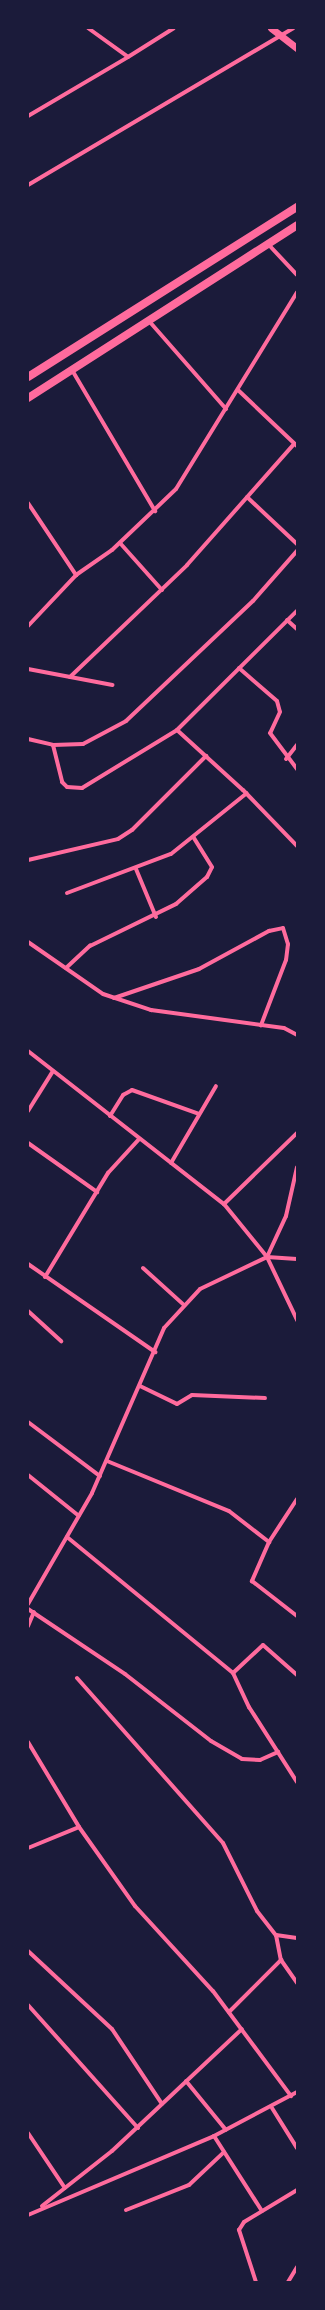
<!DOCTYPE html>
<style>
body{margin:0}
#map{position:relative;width:325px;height:2310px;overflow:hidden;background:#1b1b3a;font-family:Cabin,sans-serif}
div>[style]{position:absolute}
.minor>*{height:4px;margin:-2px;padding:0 2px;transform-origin:2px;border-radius:2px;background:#ff6b9d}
.tertiary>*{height:7px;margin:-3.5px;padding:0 3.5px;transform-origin:3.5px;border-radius:3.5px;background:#ff6b9d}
.secondary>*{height:8px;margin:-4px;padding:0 4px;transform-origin:4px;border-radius:4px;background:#ff6b9d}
span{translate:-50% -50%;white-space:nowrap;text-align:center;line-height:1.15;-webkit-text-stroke:4px #1b1b3a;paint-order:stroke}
.frame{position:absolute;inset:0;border:29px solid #1b1b3a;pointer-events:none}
</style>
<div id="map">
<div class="minor">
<i style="left:88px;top:28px;width:49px;rotate:35.9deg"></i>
<i style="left:128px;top:57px;width:54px;rotate:-32.2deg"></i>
<i style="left:28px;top:116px;width:116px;rotate:-30.5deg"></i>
<i style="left:28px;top:185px;width:308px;rotate:-30.6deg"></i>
<i style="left:268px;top:244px;width:42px;rotate:46.9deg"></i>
<i style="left:149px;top:321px;width:117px;rotate:48.8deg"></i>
<i style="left:72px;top:370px;width:164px;rotate:59.5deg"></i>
<i style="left:238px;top:390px;width:81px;rotate:43.5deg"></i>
<i style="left:247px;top:497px;width:69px;rotate:43.2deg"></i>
<i style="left:28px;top:503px;width:87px;rotate:56.3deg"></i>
<i style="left:120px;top:543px;width:63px;rotate:48.2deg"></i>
<i style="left:287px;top:620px;width:13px;rotate:42deg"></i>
<i style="left:28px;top:626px;width:70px;rotate:-46.7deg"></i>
<i style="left:76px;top:575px;width:44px;rotate:-34.8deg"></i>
<i style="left:112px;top:550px;width:88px;rotate:-43.6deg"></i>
<i style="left:176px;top:489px;width:231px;rotate:-58.4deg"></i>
<i style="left:239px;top:668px;width:50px;rotate:41deg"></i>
<i style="left:277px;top:701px;width:11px;rotate:75deg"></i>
<i style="left:280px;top:712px;width:23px;rotate:115deg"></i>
<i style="left:270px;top:733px;width:45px;rotate:53.1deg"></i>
<i style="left:28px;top:669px;width:86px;rotate:10.7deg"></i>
<i style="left:70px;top:677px;width:162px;rotate:-43.7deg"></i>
<i style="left:187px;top:565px;width:162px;rotate:-48.5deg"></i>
<i style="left:177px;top:730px;width:89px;rotate:42.3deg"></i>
<i style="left:243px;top:790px;width:78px;rotate:46deg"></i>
<i style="left:28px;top:739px;width:26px;rotate:13deg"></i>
<i style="left:53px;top:745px;width:30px;rotate:-2deg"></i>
<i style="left:83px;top:744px;width:49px;rotate:-28.1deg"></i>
<i style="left:126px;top:721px;width:175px;rotate:-43.4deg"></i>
<i style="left:253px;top:601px;width:67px;rotate:-48.7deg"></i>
<i style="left:53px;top:745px;width:38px;rotate:76deg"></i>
<i style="left:62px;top:782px;width:7px;rotate:45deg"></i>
<i style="left:67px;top:787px;width:15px;rotate:4deg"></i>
<i style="left:82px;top:788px;width:111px;rotate:-31.4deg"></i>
<i style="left:177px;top:730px;width:169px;rotate:-44.8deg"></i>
<i style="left:286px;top:759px;width:18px;rotate:-52deg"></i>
<i style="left:28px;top:860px;width:92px;rotate:-13.1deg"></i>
<i style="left:118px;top:839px;width:17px;rotate:-33deg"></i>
<i style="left:132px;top:830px;width:105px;rotate:-45deg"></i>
<i style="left:136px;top:869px;width:52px;rotate:67.4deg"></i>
<i style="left:67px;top:893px;width:111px;rotate:-20.6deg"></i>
<i style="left:171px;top:854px;width:97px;rotate:-38.8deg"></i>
<i style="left:28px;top:942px;width:91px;rotate:34.7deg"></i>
<i style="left:103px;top:994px;width:51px;rotate:18.4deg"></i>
<i style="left:151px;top:1010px;width:134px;rotate:7.7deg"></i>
<i style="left:284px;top:1028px;width:15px;rotate:28deg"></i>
<i style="left:66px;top:968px;width:33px;rotate:-43deg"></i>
<i style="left:90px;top:946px;width:96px;rotate:-26deg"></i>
<i style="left:176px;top:904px;width:41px;rotate:-41.1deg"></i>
<i style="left:207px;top:877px;width:11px;rotate:-63deg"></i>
<i style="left:212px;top:867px;width:34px;rotate:-122deg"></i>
<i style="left:114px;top:998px;width:90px;rotate:-18.8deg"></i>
<i style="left:199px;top:969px;width:80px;rotate:-28.5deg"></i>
<i style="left:269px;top:931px;width:14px;rotate:-12deg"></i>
<i style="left:283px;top:928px;width:17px;rotate:73deg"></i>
<i style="left:288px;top:944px;width:16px;rotate:97deg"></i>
<i style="left:286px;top:960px;width:70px;rotate:111deg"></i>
<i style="left:28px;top:1051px;width:249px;rotate:38deg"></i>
<i style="left:224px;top:1204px;width:68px;rotate:50.9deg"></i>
<i style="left:267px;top:1257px;width:70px;rotate:64.5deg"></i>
<i style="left:28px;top:1111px;width:47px;rotate:-58deg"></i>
<i style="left:110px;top:1116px;width:25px;rotate:-58deg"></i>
<i style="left:123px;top:1095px;width:10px;rotate:-29deg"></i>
<i style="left:132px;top:1090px;width:71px;rotate:19.7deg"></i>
<i style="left:28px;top:1143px;width:85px;rotate:35.4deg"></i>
<i style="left:171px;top:1163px;width:89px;rotate:-59.7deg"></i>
<i style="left:224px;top:1204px;width:102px;rotate:-44.2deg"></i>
<i style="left:267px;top:1257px;width:30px;rotate:4deg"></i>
<i style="left:28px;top:1264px;width:155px;rotate:34.7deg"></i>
<i style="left:143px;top:1268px;width:55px;rotate:42.1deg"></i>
<i style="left:45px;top:1277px;width:122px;rotate:-58.8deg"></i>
<i style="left:108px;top:1173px;width:46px;rotate:-47.6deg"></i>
<i style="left:28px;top:1311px;width:45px;rotate:42.3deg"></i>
<i style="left:140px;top:1386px;width:41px;rotate:25.9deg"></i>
<i style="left:177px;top:1404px;width:17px;rotate:-31deg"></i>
<i style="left:192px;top:1395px;width:73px;rotate:2.4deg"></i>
<i style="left:28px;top:1422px;width:90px;rotate:36.9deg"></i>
<i style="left:107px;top:1461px;width:132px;rotate:22.3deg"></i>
<i style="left:229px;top:1511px;width:51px;rotate:37.8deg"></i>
<i style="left:28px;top:1475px;width:65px;rotate:38.8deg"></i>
<i style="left:297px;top:1499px;width:51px;rotate:123.1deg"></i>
<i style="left:269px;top:1542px;width:43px;rotate:113.6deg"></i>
<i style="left:252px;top:1581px;width:57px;rotate:37.9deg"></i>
<i style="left:67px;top:1537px;width:215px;rotate:39.3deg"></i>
<i style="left:233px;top:1673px;width:38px;rotate:65deg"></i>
<i style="left:249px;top:1707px;width:89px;rotate:57.4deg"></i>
<i style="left:28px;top:1604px;width:128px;rotate:-60deg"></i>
<i style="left:92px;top:1493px;width:180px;rotate:-66.4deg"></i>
<i style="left:164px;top:1328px;width:53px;rotate:-47.3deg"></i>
<i style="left:200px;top:1289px;width:74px;rotate:-25.5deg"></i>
<i style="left:267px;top:1257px;width:45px;rotate:-65.1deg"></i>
<i style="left:286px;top:1216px;width:50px;rotate:-77.3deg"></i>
<i style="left:28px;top:1609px;width:117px;rotate:33.8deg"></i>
<i style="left:125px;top:1674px;width:109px;rotate:37.9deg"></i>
<i style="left:211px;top:1741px;width:36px;rotate:30deg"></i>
<i style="left:242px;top:1759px;width:18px;rotate:3deg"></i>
<i style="left:260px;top:1760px;width:20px;rotate:-24deg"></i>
<i style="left:28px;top:1626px;width:15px;rotate:-67deg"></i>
<i style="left:233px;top:1673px;width:41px;rotate:-43deg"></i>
<i style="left:263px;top:1645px;width:45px;rotate:41.4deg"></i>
<i style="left:77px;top:1678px;width:220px;rotate:48.5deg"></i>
<i style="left:223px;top:1843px;width:76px;rotate:63.4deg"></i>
<i style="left:257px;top:1911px;width:31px;rotate:52deg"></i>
<i style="left:276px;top:1935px;width:25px;rotate:79deg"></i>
<i style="left:28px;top:1742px;width:99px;rotate:59deg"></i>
<i style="left:79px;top:1827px;width:97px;rotate:54.7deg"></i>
<i style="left:135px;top:1906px;width:115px;rotate:47.5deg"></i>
<i style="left:213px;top:1991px;width:131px;rotate:53.4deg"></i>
<i style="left:28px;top:1848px;width:55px;rotate:-22.4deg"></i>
<i style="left:276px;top:1935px;width:21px;rotate:8deg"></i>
<i style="left:28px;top:1951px;width:115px;rotate:42.9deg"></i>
<i style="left:112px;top:2029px;width:90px;rotate:56.3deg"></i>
<i style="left:28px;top:2005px;width:165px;rotate:48.2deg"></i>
<i style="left:229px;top:2012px;width:74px;rotate:-45deg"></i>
<i style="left:281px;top:1960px;width:28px;rotate:55deg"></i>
<i style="left:186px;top:2081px;width:63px;rotate:50.8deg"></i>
<i style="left:272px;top:2108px;width:47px;rotate:58deg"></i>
<i style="left:28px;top:2133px;width:66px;rotate:56.1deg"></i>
<i style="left:214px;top:2136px;width:89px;rotate:57.4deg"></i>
<i style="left:42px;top:2206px;width:89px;rotate:-38.2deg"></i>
<i style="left:112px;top:2151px;width:178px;rotate:-43.2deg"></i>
<i style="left:126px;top:2210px;width:68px;rotate:-21.6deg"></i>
<i style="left:189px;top:2185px;width:48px;rotate:-43.3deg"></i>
<i style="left:28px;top:2215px;width:202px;rotate:-23deg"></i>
<i style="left:214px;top:2136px;width:94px;rotate:-27.9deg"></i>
<i style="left:256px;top:2282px;width:55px;rotate:-108.1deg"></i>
<i style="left:239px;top:2230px;width:9px;rotate:-58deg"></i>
<i style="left:244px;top:2222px;width:62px;rotate:-31.1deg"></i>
<i style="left:288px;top:2282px;width:17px;rotate:-59deg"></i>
</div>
<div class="tertiary">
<i style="left:271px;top:28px;width:33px;rotate:38deg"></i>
</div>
<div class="secondary">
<i style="left:28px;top:377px;width:318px;rotate:-32.3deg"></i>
<i style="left:28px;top:398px;width:320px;rotate:-32.7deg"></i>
</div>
<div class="frame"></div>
</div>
